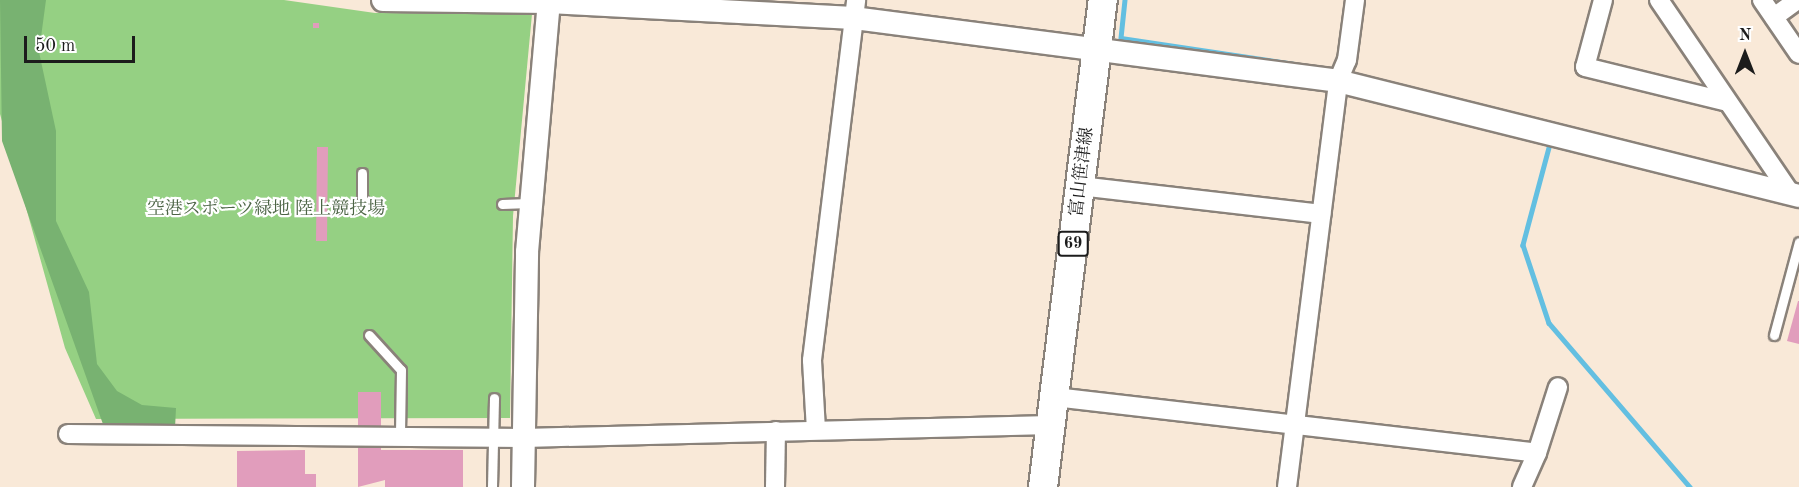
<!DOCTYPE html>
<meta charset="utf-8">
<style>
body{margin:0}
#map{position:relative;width:1799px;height:487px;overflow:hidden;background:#f9e9d8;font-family:"Old Standard TT","Noto Serif JP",serif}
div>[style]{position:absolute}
.green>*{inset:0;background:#95d083}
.forest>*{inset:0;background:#78b271}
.stream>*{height:4.5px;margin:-2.25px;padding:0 2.25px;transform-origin:2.25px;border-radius:2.25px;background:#63bfe1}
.building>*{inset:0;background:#e19dbc}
.roads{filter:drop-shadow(2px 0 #8a827a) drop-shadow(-2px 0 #8a827a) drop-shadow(0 2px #8a827a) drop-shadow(0 -2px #8a827a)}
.service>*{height:9px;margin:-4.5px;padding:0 4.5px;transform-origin:4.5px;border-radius:4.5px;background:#fff}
.minor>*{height:18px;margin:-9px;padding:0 9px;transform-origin:9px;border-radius:9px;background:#fff}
.tertiary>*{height:22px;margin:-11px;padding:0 11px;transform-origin:11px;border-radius:11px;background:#fff}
.primary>*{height:28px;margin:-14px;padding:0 14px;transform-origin:14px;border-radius:14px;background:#fff}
span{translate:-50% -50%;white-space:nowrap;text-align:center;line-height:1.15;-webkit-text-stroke:4.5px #fff;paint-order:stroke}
.shield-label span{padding:2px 4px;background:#fff;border:2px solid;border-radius:4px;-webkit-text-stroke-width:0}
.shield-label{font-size:16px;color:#1c1c1c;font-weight:700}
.street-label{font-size:18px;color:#1c1c1c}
.park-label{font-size:18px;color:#4c6445}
.north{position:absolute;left:1715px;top:24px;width:60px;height:60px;-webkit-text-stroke:4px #fff;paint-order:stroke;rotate:0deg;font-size:16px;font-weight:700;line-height:24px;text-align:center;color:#1c1c1c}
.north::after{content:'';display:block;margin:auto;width:21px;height:27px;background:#1c1c1c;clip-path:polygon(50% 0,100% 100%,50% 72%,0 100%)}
.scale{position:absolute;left:24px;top:36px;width:111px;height:27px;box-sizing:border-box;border:3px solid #1c1c1c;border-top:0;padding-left:8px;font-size:18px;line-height:21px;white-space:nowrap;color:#1c1c1c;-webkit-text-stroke:4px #fff;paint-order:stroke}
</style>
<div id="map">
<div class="green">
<i style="clip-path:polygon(0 0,284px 0,375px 13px,532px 14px,513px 216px,510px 418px,96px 419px,65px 348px,0 114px)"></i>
</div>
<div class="forest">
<i style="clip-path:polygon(0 0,46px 0,39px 52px,56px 131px,56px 221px,89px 292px,97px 364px,117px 391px,142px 405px,176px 408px,175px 428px,104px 427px,2px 141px)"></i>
</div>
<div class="stream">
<i style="left:1125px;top:0;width:38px;rotate:96deg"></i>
<i style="left:1121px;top:38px;width:175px;rotate:8.5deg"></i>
<i style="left:1550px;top:144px;width:105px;rotate:105deg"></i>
<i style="left:1523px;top:245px;width:82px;rotate:71.6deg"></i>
<i style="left:1549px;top:323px;width:216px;rotate:49.3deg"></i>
</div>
<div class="building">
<i style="clip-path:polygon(313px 23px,319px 23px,319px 28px,313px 28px)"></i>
<i style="clip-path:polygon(317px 147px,328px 147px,327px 241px,316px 241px)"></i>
<i style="clip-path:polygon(1798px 301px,1799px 301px,1799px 344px,1787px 341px)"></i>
<i style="clip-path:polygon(358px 392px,381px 392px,381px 450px,463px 450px,463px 487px,385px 487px,385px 480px,358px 487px)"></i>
<i style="clip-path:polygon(305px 450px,305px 474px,316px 474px,316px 487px,237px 487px,237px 451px)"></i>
</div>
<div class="roads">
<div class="service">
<i style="left:362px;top:173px;width:25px;rotate:90deg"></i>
<i style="left:362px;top:198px;width:11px;rotate:52deg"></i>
<i style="left:502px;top:204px;width:27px;rotate:-2deg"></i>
<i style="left:369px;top:335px;width:47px;rotate:47.6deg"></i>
<i style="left:401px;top:370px;width:67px;rotate:90.9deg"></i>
<i style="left:1774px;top:335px;width:96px;rotate:-75deg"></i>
<i style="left:492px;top:487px;width:89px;rotate:-88.7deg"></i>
</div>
<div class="minor">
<i style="left:1603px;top:0;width:69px;rotate:105deg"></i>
<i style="left:1585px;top:67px;width:146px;rotate:13.8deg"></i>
<i style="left:1659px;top:0;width:235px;rotate:55.8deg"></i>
<i style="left:1762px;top:0;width:65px;rotate:55.6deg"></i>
<i style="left:1774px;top:17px;width:29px;rotate:-36deg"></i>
<i style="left:1080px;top:186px;width:243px;rotate:6.6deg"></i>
<i style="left:1055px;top:397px;width:485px;rotate:6.6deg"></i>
<i style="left:1537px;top:453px;width:37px;rotate:114deg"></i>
<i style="left:816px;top:430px;width:70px;rotate:-93.3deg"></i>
<i style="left:812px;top:360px;width:363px;rotate:-83deg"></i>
<i style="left:68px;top:434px;width:456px;rotate:0.5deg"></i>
<i style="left:524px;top:438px;width:527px;rotate:-1.41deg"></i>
<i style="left:1537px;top:453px;width:69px;rotate:-72.3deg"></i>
<i style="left:775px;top:487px;width:56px;rotate:-89deg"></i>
<i style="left:1287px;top:487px;width:409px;rotate:-82.8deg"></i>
<i style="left:1338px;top:81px;width:23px;rotate:-67deg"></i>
<i style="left:1347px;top:60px;width:61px;rotate:-82.4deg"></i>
</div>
<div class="tertiary">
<i style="left:383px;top:0;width:166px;rotate:0.7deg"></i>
<i style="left:549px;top:2px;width:305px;rotate:3deg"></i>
<i style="left:854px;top:18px;width:488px;rotate:7.4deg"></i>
<i style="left:1338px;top:81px;width:475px;rotate:14deg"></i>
<i style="left:523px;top:487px;width:235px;rotate:-89deg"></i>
<i style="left:527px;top:252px;width:253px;rotate:-85deg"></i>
</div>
<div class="primary">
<i style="left:1043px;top:487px;width:491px;rotate:-83deg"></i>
</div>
</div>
<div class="shield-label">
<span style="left:1073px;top:244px">69</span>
</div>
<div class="street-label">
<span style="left:1082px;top:172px;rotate:-83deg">富山笹津線</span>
</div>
<div class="park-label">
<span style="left:266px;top:209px">空港スポーツ緑地 陸上競技場</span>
</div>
<div class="north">N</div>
<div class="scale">50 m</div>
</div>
